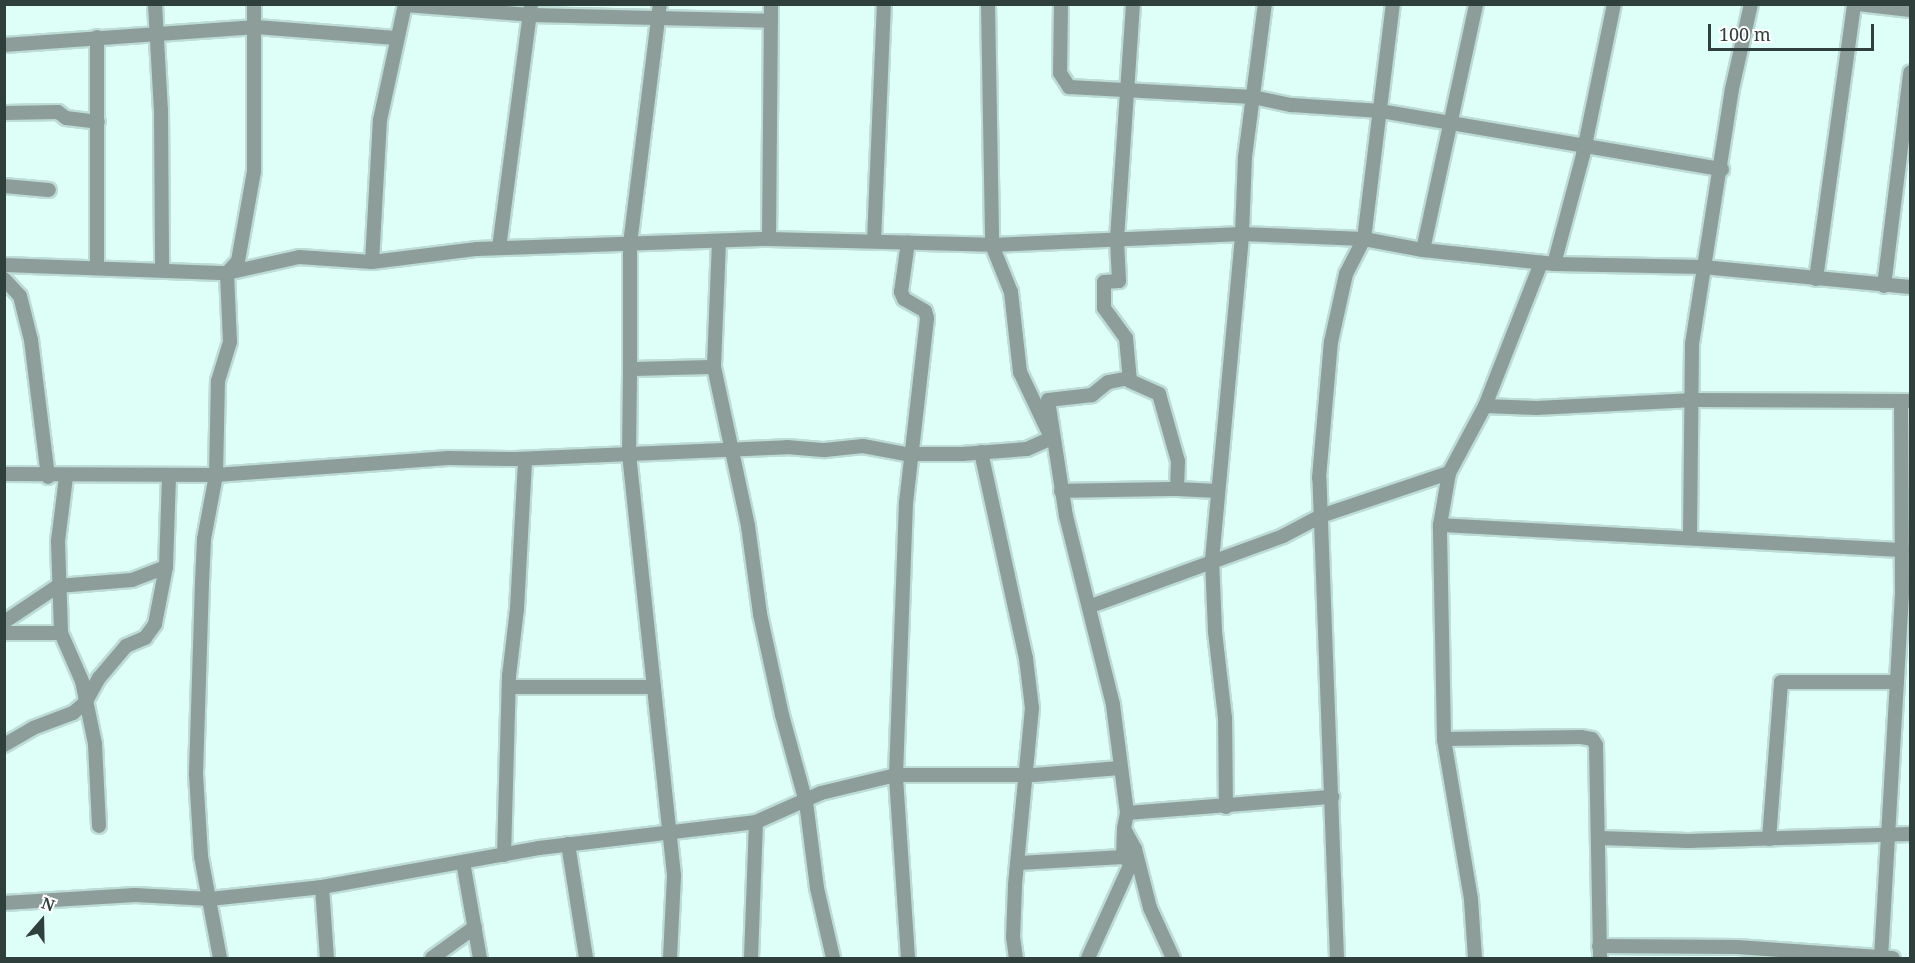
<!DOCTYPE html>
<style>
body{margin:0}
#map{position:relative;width:1915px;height:963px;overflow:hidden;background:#defff8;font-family:"Noto Serif",serif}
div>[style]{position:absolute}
.roads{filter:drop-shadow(2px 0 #bedcd6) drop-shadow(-2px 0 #bedcd6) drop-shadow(0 2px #bedcd6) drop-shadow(0 -2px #bedcd6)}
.minor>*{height:14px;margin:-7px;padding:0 7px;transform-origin:7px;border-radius:7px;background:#8c9d9a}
span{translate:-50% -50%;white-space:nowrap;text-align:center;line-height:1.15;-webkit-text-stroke:6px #fff;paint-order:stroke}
.frame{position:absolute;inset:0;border:6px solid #2e3f3c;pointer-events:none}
.north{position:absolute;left:12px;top:891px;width:60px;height:60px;-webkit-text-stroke:4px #fff;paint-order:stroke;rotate:20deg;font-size:16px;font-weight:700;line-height:24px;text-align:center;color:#2e3f3c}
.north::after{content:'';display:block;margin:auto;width:21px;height:27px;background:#2e3f3c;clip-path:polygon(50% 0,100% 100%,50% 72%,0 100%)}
.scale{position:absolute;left:1708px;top:24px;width:166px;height:27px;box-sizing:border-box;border:3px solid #2e3f3c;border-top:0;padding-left:8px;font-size:18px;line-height:21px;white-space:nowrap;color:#2e3f3c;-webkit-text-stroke:4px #fff;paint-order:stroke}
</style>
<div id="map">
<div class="roads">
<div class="minor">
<i style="left:155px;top:4px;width:106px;rotate:86.8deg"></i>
<i style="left:161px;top:110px;width:159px;rotate:89.6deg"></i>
<i style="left:988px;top:4px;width:241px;rotate:89deg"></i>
<i style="left:992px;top:245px;width:51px;rotate:68deg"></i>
<i style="left:1011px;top:292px;width:81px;rotate:83.6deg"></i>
<i style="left:1020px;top:372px;width:65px;rotate:64.6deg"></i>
<i style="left:1061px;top:4px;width:69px;rotate:90.8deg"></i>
<i style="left:1060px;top:73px;width:17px;rotate:57deg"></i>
<i style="left:1069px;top:87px;width:184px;rotate:3.1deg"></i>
<i style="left:1253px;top:97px;width:40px;rotate:12deg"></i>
<i style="left:1292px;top:105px;width:89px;rotate:3.9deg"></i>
<i style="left:1381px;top:111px;width:346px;rotate:9.7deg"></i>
<i style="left:1133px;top:4px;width:237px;rotate:93.9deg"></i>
<i style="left:1117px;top:240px;width:41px;rotate:87.2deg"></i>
<i style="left:1119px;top:281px;width:15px;rotate:176deg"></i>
<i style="left:1104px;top:282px;width:26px;rotate:90deg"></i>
<i style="left:1104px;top:308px;width:37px;rotate:54deg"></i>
<i style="left:1126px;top:338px;width:43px;rotate:84.7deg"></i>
<i style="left:1130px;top:381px;width:32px;rotate:24deg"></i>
<i style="left:1159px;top:394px;width:70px;rotate:74.2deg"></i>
<i style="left:1178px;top:461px;width:28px;rotate:92deg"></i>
<i style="left:1177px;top:489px;width:40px;rotate:2.9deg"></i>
<i style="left:1858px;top:4px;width:52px;rotate:6.6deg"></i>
<i style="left:405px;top:5px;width:126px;rotate:4.5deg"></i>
<i style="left:531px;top:15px;width:240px;rotate:1.4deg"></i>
<i style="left:4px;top:45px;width:253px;rotate:-4.1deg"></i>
<i style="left:256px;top:27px;width:140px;rotate:4.5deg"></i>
<i style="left:4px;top:113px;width:54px;rotate:-1.1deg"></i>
<i style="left:58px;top:112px;width:10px;rotate:37deg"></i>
<i style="left:66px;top:118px;width:32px;rotate:7deg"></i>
<i style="left:4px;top:186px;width:45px;rotate:5.1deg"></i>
<i style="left:769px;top:239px;width:235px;rotate:-89.5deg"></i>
<i style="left:719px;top:241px;width:126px;rotate:92.3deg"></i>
<i style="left:714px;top:367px;width:163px;rotate:77.9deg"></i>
<i style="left:748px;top:526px;width:89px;rotate:82.2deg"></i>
<i style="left:760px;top:614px;width:103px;rotate:77.7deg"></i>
<i style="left:782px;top:715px;width:90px;rotate:74.6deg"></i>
<i style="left:806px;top:802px;width:87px;rotate:82.7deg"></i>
<i style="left:817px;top:888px;width:72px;rotate:77.1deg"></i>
<i style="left:874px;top:241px;width:237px;rotate:-87.6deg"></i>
<i style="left:499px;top:248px;width:246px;rotate:-82.5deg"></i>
<i style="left:1423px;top:250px;width:252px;rotate:-77.8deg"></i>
<i style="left:372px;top:262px;width:142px;rotate:-86.8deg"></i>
<i style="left:380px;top:120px;width:119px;rotate:-77.8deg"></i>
<i style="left:1554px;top:264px;width:113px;rotate:-75.1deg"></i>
<i style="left:1583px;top:155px;width:154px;rotate:-78.4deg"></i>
<i style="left:4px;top:265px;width:223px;rotate:2.1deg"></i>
<i style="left:227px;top:273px;width:74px;rotate:-12.5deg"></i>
<i style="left:299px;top:257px;width:73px;rotate:3.9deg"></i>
<i style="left:372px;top:262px;width:106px;rotate:-7.1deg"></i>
<i style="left:477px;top:249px;width:292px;rotate:-2deg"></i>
<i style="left:769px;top:239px;width:223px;rotate:1.5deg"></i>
<i style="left:992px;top:245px;width:250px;rotate:-2.5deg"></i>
<i style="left:1242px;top:234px;width:122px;rotate:2.3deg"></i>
<i style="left:1364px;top:239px;width:60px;rotate:10.6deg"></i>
<i style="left:1423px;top:250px;width:132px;rotate:6.1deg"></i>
<i style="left:1554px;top:264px;width:149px;rotate:1.2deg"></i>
<i style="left:1703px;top:267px;width:208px;rotate:5.5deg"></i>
<i style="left:97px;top:266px;width:229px;rotate:-90deg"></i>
<i style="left:4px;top:279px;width:23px;rotate:47deg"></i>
<i style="left:20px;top:296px;width:45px;rotate:76deg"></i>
<i style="left:31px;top:340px;width:138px;rotate:82.9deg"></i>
<i style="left:1816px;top:279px;width:278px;rotate:-82.1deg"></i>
<i style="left:1884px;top:286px;width:215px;rotate:-83deg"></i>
<i style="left:630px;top:369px;width:125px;rotate:-90deg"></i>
<i style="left:630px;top:244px;width:242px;rotate:-82.9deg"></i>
<i style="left:1129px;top:378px;width:21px;rotate:169deg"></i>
<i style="left:1108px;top:382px;width:21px;rotate:141deg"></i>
<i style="left:1092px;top:395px;width:44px;rotate:173.5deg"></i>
<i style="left:1048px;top:400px;width:117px;rotate:81.2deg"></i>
<i style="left:1066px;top:516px;width:195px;rotate:76deg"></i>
<i style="left:1113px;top:705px;width:109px;rotate:82.6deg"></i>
<i style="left:1127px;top:813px;width:16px;rotate:101deg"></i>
<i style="left:1124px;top:829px;width:23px;rotate:61deg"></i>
<i style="left:1135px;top:849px;width:61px;rotate:75.7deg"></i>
<i style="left:1150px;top:908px;width:55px;rotate:65.3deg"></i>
<i style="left:1485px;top:406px;width:51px;rotate:2.2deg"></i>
<i style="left:1536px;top:408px;width:158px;rotate:-2.9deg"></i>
<i style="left:1694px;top:400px;width:214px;rotate:0.3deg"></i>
<i style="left:981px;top:452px;width:211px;rotate:77.7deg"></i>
<i style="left:1026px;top:658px;width:50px;rotate:83.2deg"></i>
<i style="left:1032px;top:708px;width:179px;rotate:95.5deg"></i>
<i style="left:1015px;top:886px;width:51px;rotate:92.2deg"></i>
<i style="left:1013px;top:937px;width:21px;rotate:82deg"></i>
<i style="left:4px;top:474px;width:212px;rotate:0.3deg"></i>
<i style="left:216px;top:475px;width:233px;rotate:-4.2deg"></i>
<i style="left:448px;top:458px;width:67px;rotate:0.9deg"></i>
<i style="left:515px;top:459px;width:272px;rotate:-2.5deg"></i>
<i style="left:787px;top:447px;width:38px;rotate:5deg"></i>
<i style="left:825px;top:450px;width:38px;rotate:-6deg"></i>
<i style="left:863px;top:446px;width:44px;rotate:10.5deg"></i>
<i style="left:906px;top:454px;width:56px"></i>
<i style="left:962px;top:454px;width:65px;rotate:-4.4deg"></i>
<i style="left:1027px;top:449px;width:27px;rotate:-24deg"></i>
<i style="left:66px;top:477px;width:64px;rotate:97.1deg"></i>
<i style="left:58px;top:541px;width:92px;rotate:88.1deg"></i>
<i style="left:61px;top:633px;width:52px;rotate:66.4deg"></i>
<i style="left:82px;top:681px;width:64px;rotate:78.3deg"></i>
<i style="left:95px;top:744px;width:82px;rotate:87.2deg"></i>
<i style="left:1061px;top:491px;width:116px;rotate:-1deg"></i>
<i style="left:1440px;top:525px;width:463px;rotate:3.1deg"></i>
<i style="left:1690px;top:536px;width:192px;rotate:-89.4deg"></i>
<i style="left:1692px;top:344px;width:258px;rotate:-81.1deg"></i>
<i style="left:1732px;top:89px;width:87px;rotate:-77.4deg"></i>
<i style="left:1091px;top:606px;width:204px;rotate:-20deg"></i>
<i style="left:1283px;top:536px;width:43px;rotate:-27.8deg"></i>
<i style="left:1321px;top:516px;width:135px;rotate:-18.6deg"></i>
<i style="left:4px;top:622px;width:65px;rotate:-33.7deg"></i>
<i style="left:58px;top:586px;width:74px;rotate:-4.6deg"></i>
<i style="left:132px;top:580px;width:36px;rotate:-21deg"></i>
<i style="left:4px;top:633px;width:57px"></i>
<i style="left:509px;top:687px;width:145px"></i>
<i style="left:1444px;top:739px;width:137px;rotate:-0.8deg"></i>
<i style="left:1581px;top:737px;width:11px;rotate:10deg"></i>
<i style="left:1592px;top:739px;width:7px;rotate:56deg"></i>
<i style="left:1596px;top:745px;width:213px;rotate:88.9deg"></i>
<i style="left:4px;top:745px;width:34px;rotate:-30deg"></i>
<i style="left:33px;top:728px;width:43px;rotate:-20.6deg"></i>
<i style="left:73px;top:713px;width:16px;rotate:-40deg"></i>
<i style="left:85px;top:703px;width:29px;rotate:-61deg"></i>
<i style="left:99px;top:678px;width:42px;rotate:-49.8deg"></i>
<i style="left:126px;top:646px;width:21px;rotate:-23deg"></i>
<i style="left:145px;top:638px;width:17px;rotate:-54deg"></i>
<i style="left:155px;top:624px;width:58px;rotate:-79.1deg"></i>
<i style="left:166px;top:567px;width:91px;rotate:-88.1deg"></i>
<i style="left:1226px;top:807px;width:89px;rotate:-90.6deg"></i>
<i style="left:1225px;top:718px;width:88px;rotate:-96.6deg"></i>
<i style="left:1215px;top:631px;width:71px;rotate:-92.4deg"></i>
<i style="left:1212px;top:560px;width:327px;rotate:-84.7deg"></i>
<i style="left:1242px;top:234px;width:77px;rotate:-87.8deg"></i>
<i style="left:1245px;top:157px;width:154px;rotate:-82.6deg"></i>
<i style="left:1127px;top:813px;width:206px;rotate:-4.5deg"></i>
<i style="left:1600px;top:838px;width:88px;rotate:2deg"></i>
<i style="left:1688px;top:841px;width:222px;rotate:-1.8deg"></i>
<i style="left:1769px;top:839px;width:157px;rotate:-85.6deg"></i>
<i style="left:1781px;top:682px;width:116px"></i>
<i style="left:568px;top:844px;width:115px;rotate:81deg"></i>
<i style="left:504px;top:855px;width:179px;rotate:-88.4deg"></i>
<i style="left:509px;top:676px;width:67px;rotate:-83.2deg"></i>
<i style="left:517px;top:609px;width:150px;rotate:-86.9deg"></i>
<i style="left:463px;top:862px;width:97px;rotate:80deg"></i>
<i style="left:1019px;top:863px;width:104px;rotate:-3.3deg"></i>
<i style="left:322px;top:887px;width:71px;rotate:86deg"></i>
<i style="left:4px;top:903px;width:131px;rotate:-3.5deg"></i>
<i style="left:135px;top:895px;width:75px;rotate:3.1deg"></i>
<i style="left:210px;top:899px;width:113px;rotate:-6.1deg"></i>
<i style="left:322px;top:887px;width:220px;rotate:-10.2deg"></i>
<i style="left:539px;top:848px;width:219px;rotate:-6.8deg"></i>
<i style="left:756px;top:822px;width:71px;rotate:-24deg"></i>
<i style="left:821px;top:793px;width:77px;rotate:-13.5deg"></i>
<i style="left:896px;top:775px;width:138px"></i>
<i style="left:1034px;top:775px;width:86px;rotate:-4.7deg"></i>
<i style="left:1599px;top:946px;width:138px;rotate:0.4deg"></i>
<i style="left:1737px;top:947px;width:156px;rotate:4deg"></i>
<i style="left:220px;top:958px;width:104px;rotate:-100.6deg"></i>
<i style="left:201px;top:856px;width:82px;rotate:-93.5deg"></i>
<i style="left:196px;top:774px;width:191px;rotate:-88.2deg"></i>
<i style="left:202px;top:583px;width:44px;rotate:-87.4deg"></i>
<i style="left:204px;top:539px;width:65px;rotate:-79.4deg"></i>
<i style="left:216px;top:475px;width:94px;rotate:-88.8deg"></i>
<i style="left:218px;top:381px;width:41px;rotate:-72.9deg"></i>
<i style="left:230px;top:342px;width:69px;rotate:-92.5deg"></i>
<i style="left:227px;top:273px;width:16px;rotate:-47deg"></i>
<i style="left:238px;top:261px;width:91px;rotate:-79.9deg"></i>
<i style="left:254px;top:171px;width:167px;rotate:-90deg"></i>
<i style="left:432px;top:958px;width:53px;rotate:-35.8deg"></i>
<i style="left:670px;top:958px;width:83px;rotate:-87.2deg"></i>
<i style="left:674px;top:875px;width:422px;rotate:-96.1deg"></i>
<i style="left:629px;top:455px;width:86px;rotate:-89.3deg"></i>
<i style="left:630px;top:369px;width:84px;rotate:-1.4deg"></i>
<i style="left:751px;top:958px;width:136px;rotate:-87.9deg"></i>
<i style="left:908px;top:958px;width:183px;rotate:-93.8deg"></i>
<i style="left:896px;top:775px;width:272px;rotate:-87.9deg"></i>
<i style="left:906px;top:503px;width:186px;rotate:-83.5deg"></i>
<i style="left:927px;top:318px;width:7px;rotate:-106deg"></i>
<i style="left:925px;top:311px;width:24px;rotate:-150deg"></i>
<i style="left:904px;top:299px;width:8px;rotate:-113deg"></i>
<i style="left:901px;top:292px;width:50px;rotate:-82deg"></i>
<i style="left:1088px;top:958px;width:104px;rotate:-65.6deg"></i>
<i style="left:1131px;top:863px;width:10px;rotate:-143deg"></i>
<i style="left:1123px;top:857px;width:28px;rotate:-88deg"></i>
<i style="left:1337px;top:958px;width:480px;rotate:-92.1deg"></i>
<i style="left:1319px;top:478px;width:137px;rotate:-85deg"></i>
<i style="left:1331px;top:342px;width:70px;rotate:-77.6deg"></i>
<i style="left:1346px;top:274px;width:39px;rotate:-63deg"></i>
<i style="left:1364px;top:239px;width:237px;rotate:-83deg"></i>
<i style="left:1475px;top:958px;width:59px;rotate:-93.9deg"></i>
<i style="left:1471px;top:899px;width:162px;rotate:-99.6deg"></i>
<i style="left:1444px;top:739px;width:214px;rotate:-91.1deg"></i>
<i style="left:1440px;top:525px;width:53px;rotate:-80.2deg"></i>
<i style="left:1449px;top:473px;width:76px;rotate:-61.8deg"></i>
<i style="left:1485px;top:406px;width:154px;rotate:-68.6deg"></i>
<i style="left:1881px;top:958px;width:369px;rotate:-86.7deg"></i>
<i style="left:1902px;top:590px;width:189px;rotate:-90.3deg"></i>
</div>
</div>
<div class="frame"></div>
<div class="north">N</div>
<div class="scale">100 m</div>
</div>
